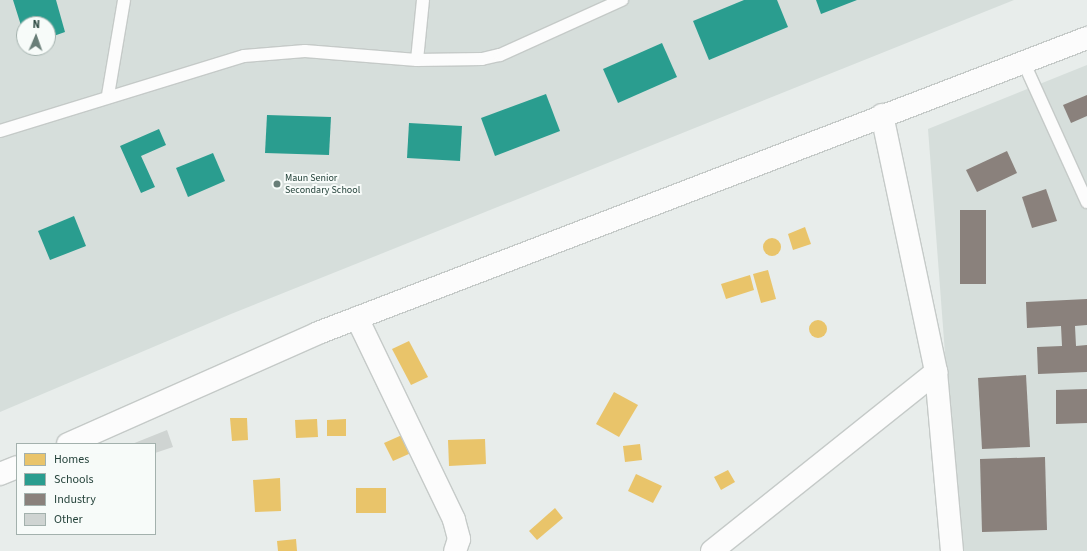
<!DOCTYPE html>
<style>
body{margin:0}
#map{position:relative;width:1087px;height:551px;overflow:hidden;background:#e8edeb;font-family:"Source Sans 3",sans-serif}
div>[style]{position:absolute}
.built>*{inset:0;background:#d6dedb}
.homes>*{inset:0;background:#e9c46a}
.round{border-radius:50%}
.schools>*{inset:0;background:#2a9d8f}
.industry>*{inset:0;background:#8a817c}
.building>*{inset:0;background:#cfd4d2}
.roads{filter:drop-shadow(1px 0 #c5cac8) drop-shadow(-1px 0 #c5cac8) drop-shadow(0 1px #c5cac8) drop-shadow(0 -1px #c5cac8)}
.lane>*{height:12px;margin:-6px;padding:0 6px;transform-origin:6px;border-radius:6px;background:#fcfcfc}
.street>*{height:22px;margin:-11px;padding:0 11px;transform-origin:11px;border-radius:11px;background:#fcfcfc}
.dots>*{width:11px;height:11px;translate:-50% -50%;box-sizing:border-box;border:2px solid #f7fbf9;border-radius:50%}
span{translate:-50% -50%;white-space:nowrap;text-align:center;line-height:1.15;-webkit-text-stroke:4px #f7fbf9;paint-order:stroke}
.poi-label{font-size:10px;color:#24423a}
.left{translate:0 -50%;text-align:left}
.legend{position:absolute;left:16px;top:443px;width:140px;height:92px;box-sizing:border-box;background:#f7fbf9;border:1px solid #a3b1ad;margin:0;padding:5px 7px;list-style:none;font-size:12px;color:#24423a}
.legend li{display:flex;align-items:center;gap:8px;height:20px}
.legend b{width:20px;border:1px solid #a3b1ad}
.north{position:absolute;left:16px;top:16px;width:40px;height:40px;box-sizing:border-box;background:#f7fbf9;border:1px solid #a3b1ad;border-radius:50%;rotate:2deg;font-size:11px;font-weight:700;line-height:16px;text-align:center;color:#24423a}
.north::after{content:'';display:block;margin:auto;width:14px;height:18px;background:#697e78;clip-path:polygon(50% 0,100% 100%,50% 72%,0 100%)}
</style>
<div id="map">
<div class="built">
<i style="clip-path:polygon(evenodd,0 0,1014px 0,231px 314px,0 412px,0 0,24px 24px,48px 24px,48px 48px,24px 48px,24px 24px)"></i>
<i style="clip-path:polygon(1087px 65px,1087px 551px,960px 551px,928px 129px)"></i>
</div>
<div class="homes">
<i style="clip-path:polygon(805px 227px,811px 244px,793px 250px,788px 234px)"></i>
<i class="round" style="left:763px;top:238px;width:18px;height:18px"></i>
<i style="clip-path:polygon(768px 270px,776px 299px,761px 303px,753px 274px)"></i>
<i style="clip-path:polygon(750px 275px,754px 290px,726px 299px,721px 284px)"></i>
<i class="round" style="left:809px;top:320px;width:18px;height:18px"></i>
<i style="clip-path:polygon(409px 341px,428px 377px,411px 385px,392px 349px)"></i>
<i style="clip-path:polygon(614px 392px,638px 405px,619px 437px,596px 424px)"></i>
<i style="clip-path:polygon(230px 418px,247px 418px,248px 440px,232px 441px)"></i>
<i style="clip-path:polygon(317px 419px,318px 437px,296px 438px,295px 420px)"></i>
<i style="clip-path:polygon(346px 419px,346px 436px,327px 436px,327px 420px)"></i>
<i style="clip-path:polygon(402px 435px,411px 453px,393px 461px,384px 443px)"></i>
<i style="clip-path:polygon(485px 439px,486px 464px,449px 466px,448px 440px)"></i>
<i style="clip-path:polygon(640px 444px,642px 460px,625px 462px,623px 446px)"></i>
<i style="clip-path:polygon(728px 470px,735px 482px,721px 490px,714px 477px)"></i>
<i style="clip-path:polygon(636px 474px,662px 486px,653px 503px,628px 491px)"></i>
<i style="clip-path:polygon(280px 478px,281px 511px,255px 512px,253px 480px)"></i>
<i style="clip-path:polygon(356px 488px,386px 488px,386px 513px,356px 513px)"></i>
<i style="clip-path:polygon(555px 508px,563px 518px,537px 540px,529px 531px)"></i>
<i style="clip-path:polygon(296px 539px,297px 551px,278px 551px,277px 541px)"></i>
</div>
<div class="schools">
<i style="clip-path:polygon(13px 0,56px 0,65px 32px,48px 38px,48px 24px,24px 24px,24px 35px)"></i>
<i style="clip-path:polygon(744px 0,777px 0,788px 27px,709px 60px,693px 21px)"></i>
<i style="clip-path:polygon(816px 0,857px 0,821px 14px)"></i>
<i style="clip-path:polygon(662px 43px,677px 77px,618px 103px,603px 69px)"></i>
<i style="clip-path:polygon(546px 94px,560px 131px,495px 156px,481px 118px)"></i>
<i style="clip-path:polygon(267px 115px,331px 117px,329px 155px,265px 153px)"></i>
<i style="clip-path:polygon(409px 123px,462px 126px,460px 161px,407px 158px)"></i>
<i style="clip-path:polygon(159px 129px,166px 145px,141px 156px,155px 187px,141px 193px,120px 146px)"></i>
<i style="clip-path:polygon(213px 153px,225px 181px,188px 197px,176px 168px)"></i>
<i style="clip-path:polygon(74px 216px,86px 246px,50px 260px,38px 231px)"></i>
</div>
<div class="industry">
<i style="clip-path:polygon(1087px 95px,1087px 116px,1071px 123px,1063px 105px)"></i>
<i style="clip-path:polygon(1007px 151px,1017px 173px,977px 192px,966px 170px)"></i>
<i style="clip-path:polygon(1046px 189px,1057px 221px,1032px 228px,1022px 197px)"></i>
<i style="clip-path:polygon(960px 210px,986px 210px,986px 284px,960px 284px)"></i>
<i style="clip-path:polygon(1087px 299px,1087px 325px,1075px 326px,1076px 346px,1087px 345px,1087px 372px,1038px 374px,1037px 347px,1062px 346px,1061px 326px,1027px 328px,1026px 302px)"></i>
<i style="clip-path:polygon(1026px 375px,1030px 447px,982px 449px,978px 378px)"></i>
<i style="clip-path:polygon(1087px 389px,1087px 423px,1056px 424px,1056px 390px)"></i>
<i style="clip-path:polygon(1045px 457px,1047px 530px,982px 532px,980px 459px)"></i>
</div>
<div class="building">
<i style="clip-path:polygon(167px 430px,173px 447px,155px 453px,155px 444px,132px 444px)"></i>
</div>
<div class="roads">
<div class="lane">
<i style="left:417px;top:60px;width:60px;rotate:-84.3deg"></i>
<i style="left:1023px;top:61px;width:155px;rotate:65.6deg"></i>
<i style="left:108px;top:95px;width:96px;rotate:-80.4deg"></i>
<i style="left:0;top:131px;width:255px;rotate:-17.1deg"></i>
<i style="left:244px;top:56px;width:61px;rotate:-4.7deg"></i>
<i style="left:305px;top:51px;width:112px;rotate:4.6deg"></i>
<i style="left:417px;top:60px;width:65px;rotate:-0.9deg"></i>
<i style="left:482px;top:59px;width:18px;rotate:-13deg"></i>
<i style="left:500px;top:55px;width:134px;rotate:-24.3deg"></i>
</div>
<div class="street">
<i style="left:882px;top:115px;width:263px;rotate:78.1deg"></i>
<i style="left:936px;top:372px;width:180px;rotate:84.9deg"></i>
<i style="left:357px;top:318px;width:224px;rotate:64.3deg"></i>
<i style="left:454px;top:520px;width:20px;rotate:75deg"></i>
<i style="left:459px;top:539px;width:13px;rotate:108deg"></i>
<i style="left:68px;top:444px;width:274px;rotate:-23.9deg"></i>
<i style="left:318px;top:333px;width:824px;rotate:-20.99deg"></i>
<i style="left:0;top:474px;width:18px;rotate:-22deg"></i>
<i style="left:712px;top:551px;width:287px;rotate:-38.6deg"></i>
</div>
</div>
<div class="dots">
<i style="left:277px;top:184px;background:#697e78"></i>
</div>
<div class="poi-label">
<span class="left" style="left:285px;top:184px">Maun Senior<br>Secondary School</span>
</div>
<ul class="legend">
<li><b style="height:11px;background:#e9c46a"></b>Homes</li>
<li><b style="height:11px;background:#2a9d8f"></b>Schools</li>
<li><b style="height:11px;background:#8a817c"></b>Industry</li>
<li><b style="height:11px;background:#cfd4d2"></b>Other</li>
</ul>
<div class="north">N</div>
</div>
